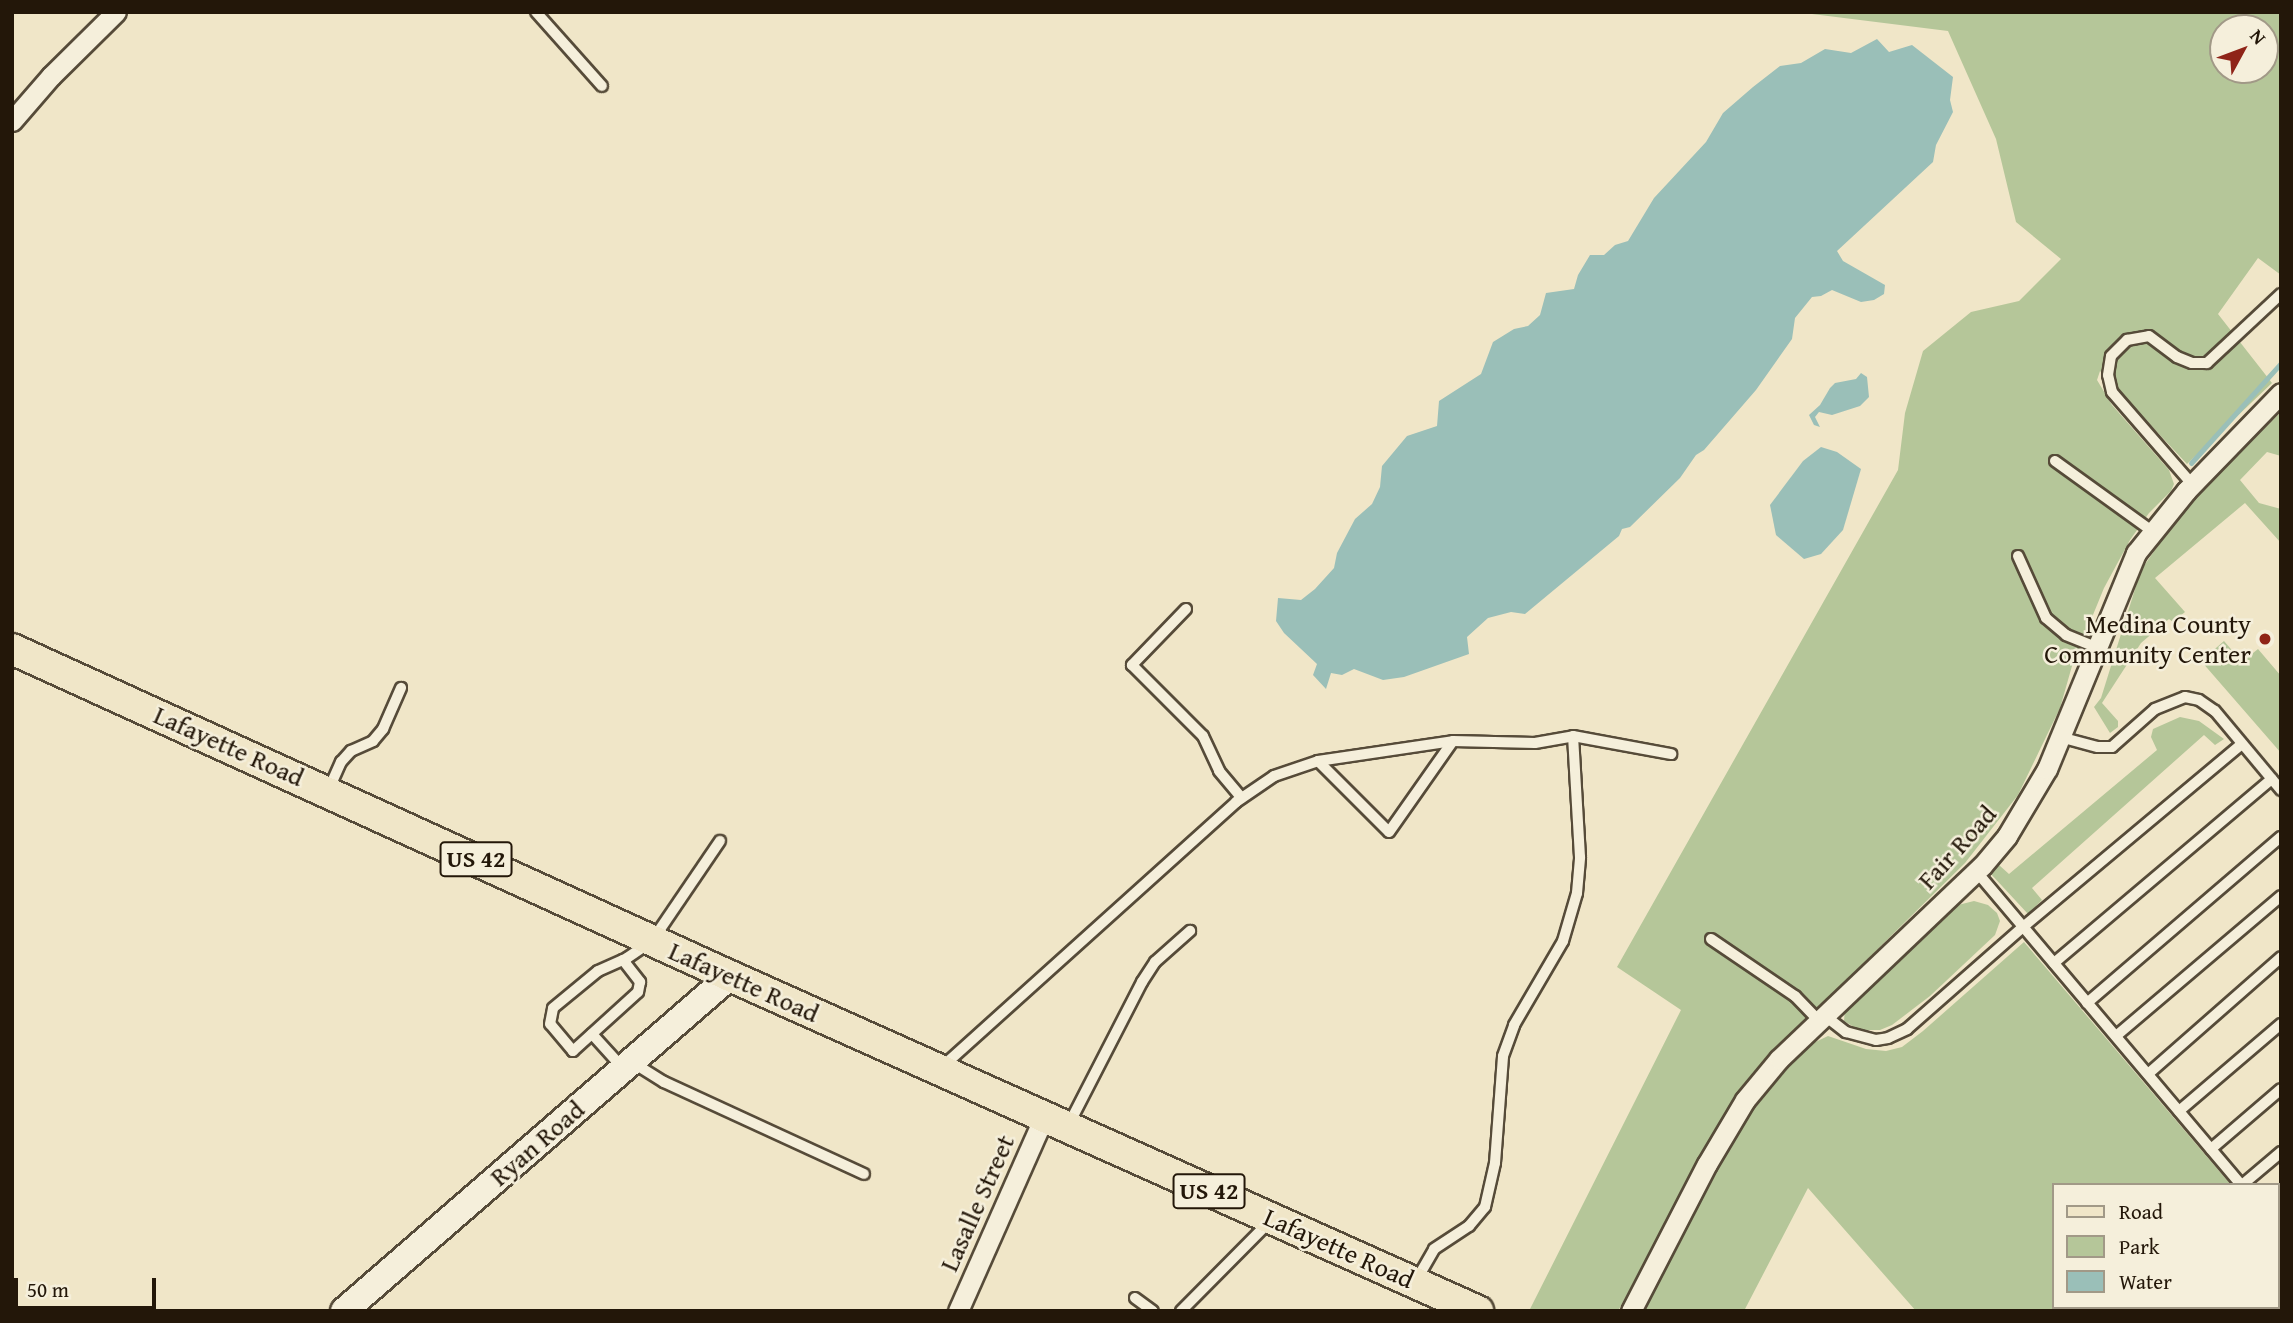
<!DOCTYPE html>
<style>
body{margin:0}
#map{position:relative;width:2293px;height:1323px;overflow:hidden;background:#f0e6c8;font-family:"Gentium Book Plus",serif}
div>[style]{position:absolute}
.green>*{inset:0;background:#b5c699}
.water>*{inset:0;background:#9abfb8}
.stream>*{height:5px;margin:-2.5px;padding:0 2.5px;transform-origin:2.5px;border-radius:2.5px;background:#9abfb8}
.roads{filter:drop-shadow(2px 0 #564b39) drop-shadow(-2px 0 #564b39) drop-shadow(0 2px #564b39) drop-shadow(0 -2px #564b39)}
.lane>*{height:10px;margin:-5px;padding:0 5px;transform-origin:5px;border-radius:5px;background:#f5efdb}
.street>*{height:19px;margin:-9.5px;padding:0 9.5px;transform-origin:9.5px;border-radius:9.5px;background:#f5efdb}
.secondary>*{height:26px;margin:-13px;padding:0 13px;transform-origin:13px;border-radius:13px;background:#f5efdb}
.primary>*{height:30px;margin:-15px;padding:0 15px;transform-origin:15px;border-radius:15px;background:#f0e6c8}
.dots>*{width:19px;height:19px;translate:-50% -50%;box-sizing:border-box;border:4px solid #f5efdb;border-radius:50%}
span{translate:-50% -50%;white-space:nowrap;text-align:center;line-height:1.15;-webkit-text-stroke:5px #f5efdb;paint-order:stroke}
.shield-label span{padding:2px 5px;background:#f5efdb;border:2px solid;border-radius:5px;-webkit-text-stroke-width:0}
.shield-label{font-size:24px;color:#231709;font-weight:700}
.poi-label{font-size:26px;color:#231709}
.right{translate:-100% -50%;text-align:right}
.street-label{font-size:26px;color:#231709}
.frame{position:absolute;inset:0;border:14px solid #231709;pointer-events:none}
.legend{position:absolute;left:2052px;top:1183px;width:228px;height:126px;box-sizing:border-box;background:#f5efdb;border:2px solid #a19987;margin:0;padding:9px 12px;list-style:none;font-size:21px;color:#231709}
.legend li{display:flex;align-items:center;gap:14px;height:35px}
.legend b{width:35px;border:2px solid #a19987}
.north{position:absolute;left:2209px;top:14px;width:70px;height:70px;box-sizing:border-box;background:#f5efdb;border:2px solid #a19987;border-radius:50%;rotate:49deg;font-size:19px;font-weight:700;line-height:28px;text-align:center;color:#231709}
.north::after{content:'';display:block;margin:auto;width:24px;height:32px;background:#8f2418;clip-path:polygon(50% 0,100% 100%,50% 72%,0 100%)}
.scale{position:absolute;left:14px;top:1278px;width:142px;height:32px;box-sizing:border-box;border:4px solid #231709;border-top:0;padding-left:9px;font-size:21px;line-height:24px;white-space:nowrap;color:#231709;-webkit-text-stroke:5px #f5efdb;paint-order:stroke}
</style>
<div id="map">
<div class="green">
<i style="clip-path:polygon(evenodd,2281px 12px,2281px 275px,2258px 258px,2218px 314px,2272px 383px,2187px 464px,2100px 371px,2097px 380px,2112px 405px,2169px 470px,2174px 484px,2171px 491px,2149px 513px,2130px 540px,2104px 588px,2072px 666px,2060px 708px,2018px 795px,1965px 863px,1827px 999px,1743px 1089px,1719px 1125px,1618px 1311px,1529px 1311px,1681px 1010px,1617px 967px,1898px 470px,1905px 413px,1923px 351px,1971px 312px,2019px 301px,2061px 259px,2016px 222px,1996px 139px,1948px 31px,1804px 13px,2281px 12px,2223px 28px,2265px 28px,2265px 70px,2223px 70px,2223px 28px)"></i>
<i style="clip-path:polygon(2281px 412px,2281px 456px,2267px 452px,2240px 480px,2259px 503px,2281px 509px,2281px 543px,2245px 503px,2155px 578px,2185px 612px,2173px 622px,2169px 619px,2141px 643px,2102px 703px,2118px 721px,2118px 727px,2110px 733px,2094px 707px,2101px 698px,2141px 570px,2187px 504px)"></i>
<i style="clip-path:polygon(2224px 641px,2242px 662px,2258px 649px,2281px 676px,2281px 753px,2201px 661px)"></i>
<i style="clip-path:polygon(2180px 717px,2199px 721px,2224px 739px,2215px 745px,2204px 735px,2032px 888px,2042px 900px,2028px 914px,1990px 873px,1999px 865px,2009px 874px,2157px 750px,2151px 737px,2153px 729px)"></i>
<i style="clip-path:polygon(1974px 901px,1988px 905px,1997px 913px,2000px 921px,1995px 935px,1930px 996px,1892px 1025px,1880px 1030px,1859px 1030px,1844px 1021px,1845px 1009px,1958px 905px)"></i>
<i style="clip-path:polygon(2024px 942px,2231px 1185px,2053px 1185px,2053px 1307px,2277px 1307px,2277px 1239px,2281px 1243px,2281px 1311px,1916px 1311px,1808px 1188px,1744px 1311px,1643px 1311px,1720px 1164px,1755px 1106px,1807px 1046px,1828px 1036px,1866px 1049px,1886px 1051px,1902px 1047px,1923px 1031px)"></i>
</div>
<div class="water">
<i style="clip-path:polygon(1877px 39px,1889px 52px,1912px 45px,1953px 77px,1950px 100px,1953px 112px,1936px 145px,1933px 162px,1837px 251px,1843px 261px,1885px 285px,1884px 294px,1874px 300px,1861px 302px,1832px 290px,1821px 296px,1812px 297px,1795px 318px,1792px 339px,1756px 390px,1704px 450px,1696px 455px,1680px 478px,1630px 527px,1622px 529px,1619px 536px,1525px 614px,1511px 612px,1488px 618px,1467px 637px,1469px 654px,1404px 677px,1383px 680px,1354px 669px,1342px 675px,1331px 673px,1326px 689px,1313px 675px,1317px 664px,1284px 633px,1276px 621px,1278px 598px,1301px 600px,1315px 589px,1334px 568px,1337px 553px,1355px 519px,1372px 504px,1380px 487px,1382px 466px,1407px 436px,1437px 426px,1439px 401px,1481px 374px,1493px 342px,1514px 329px,1528px 326px,1540px 315px,1546px 293px,1574px 289px,1578px 275px,1590px 255px,1604px 255px,1615px 245px,1628px 241px,1654px 198px,1706px 142px,1723px 113px,1753px 87px,1780px 66px,1801px 63px,1825px 49px,1851px 53px)"></i>
<i style="clip-path:polygon(1861px 373px,1867px 377px,1869px 397px,1860px 406px,1832px 415px,1819px 412px,1815px 417px,1820px 427px,1814px 425px,1809px 415px,1820px 405px,1830px 388px,1835px 383px,1856px 379px)"></i>
<i style="clip-path:polygon(1821px 447px,1837px 452px,1861px 469px,1843px 530px,1821px 554px,1804px 559px,1776px 535px,1770px 505px,1803px 461px)"></i>
</div>
<div class="stream">
<i style="left:2191px;top:463px;width:135px;rotate:-48deg"></i>
</div>
<div class="roads">
<div class="lane">
<i style="left:536px;top:12px;width:99px;rotate:48.3deg"></i>
<i style="left:2055px;top:461px;width:120px;rotate:35.8deg"></i>
<i style="left:2192px;top:484px;width:122px;rotate:-131deg"></i>
<i style="left:2112px;top:392px;width:17px;rotate:-103deg"></i>
<i style="left:2108px;top:375px;width:19px;rotate:-81deg"></i>
<i style="left:2111px;top:356px;width:23px;rotate:-45deg"></i>
<i style="left:2127px;top:340px;width:22px;rotate:-10deg"></i>
<i style="left:2149px;top:336px;width:35px;rotate:37deg"></i>
<i style="left:2177px;top:357px;width:16px;rotate:22deg"></i>
<i style="left:2192px;top:363px;width:15px"></i>
<i style="left:2207px;top:363px;width:101px;rotate:-43deg"></i>
<i style="left:2018px;top:556px;width:68px;rotate:65.7deg"></i>
<i style="left:2046px;top:618px;width:26px;rotate:40deg"></i>
<i style="left:2066px;top:635px;width:31px;rotate:22deg"></i>
<i style="left:1186px;top:609px;width:78px;rotate:134deg"></i>
<i style="left:1132px;top:665px;width:100px;rotate:45deg"></i>
<i style="left:1203px;top:736px;width:38px;rotate:65deg"></i>
<i style="left:1219px;top:771px;width:35px;rotate:50deg"></i>
<i style="left:2060px;top:737px;width:39px;rotate:15deg"></i>
<i style="left:2098px;top:747px;width:14px"></i>
<i style="left:2112px;top:747px;width:57px;rotate:-41.5deg"></i>
<i style="left:2155px;top:709px;width:32px;rotate:-22deg"></i>
<i style="left:2185px;top:697px;width:14px;rotate:12deg"></i>
<i style="left:2199px;top:700px;width:19px;rotate:35deg"></i>
<i style="left:2215px;top:711px;width:103px;rotate:50.1deg"></i>
<i style="left:1318px;top:761px;width:100px;rotate:45deg"></i>
<i style="left:1389px;top:832px;width:111px;rotate:-54.9deg"></i>
<i style="left:328px;top:791px;width:32px;rotate:-66deg"></i>
<i style="left:341px;top:762px;width:15px;rotate:-48deg"></i>
<i style="left:351px;top:751px;width:24px;rotate:-24deg"></i>
<i style="left:373px;top:741px;width:16px;rotate:-50deg"></i>
<i style="left:383px;top:729px;width:45px;rotate:-66.3deg"></i>
<i style="left:1976px;top:871px;width:411px;rotate:49.8deg"></i>
<i style="left:1711px;top:939px;width:102px;rotate:34.2deg"></i>
<i style="left:1795px;top:996px;width:33px;rotate:46deg"></i>
<i style="left:623px;top:960px;width:28px;rotate:52deg"></i>
<i style="left:640px;top:982px;width:10px;rotate:101deg"></i>
<i style="left:638px;top:992px;width:88px;rotate:137.8deg"></i>
<i style="left:573px;top:1051px;width:35px;rotate:-130deg"></i>
<i style="left:550px;top:1024px;width:16px;rotate:-79deg"></i>
<i style="left:553px;top:1008px;width:58px;rotate:-39.4deg"></i>
<i style="left:598px;top:971px;width:32px;rotate:-24deg"></i>
<i style="left:627px;top:958px;width:30px;rotate:-34deg"></i>
<i style="left:652px;top:941px;width:121px;rotate:-55.8deg"></i>
<i style="left:2054px;top:963px;width:285px;rotate:-40.2deg"></i>
<i style="left:2087px;top:1003px;width:255px;rotate:-40.6deg"></i>
<i style="left:1824px;top:1015px;width:28px;rotate:38deg"></i>
<i style="left:1846px;top:1032px;width:31px;rotate:15deg"></i>
<i style="left:1876px;top:1040px;width:12px;rotate:-9deg"></i>
<i style="left:1888px;top:1038px;width:21px;rotate:-25deg"></i>
<i style="left:1907px;top:1029px;width:154px;rotate:-41.3deg"></i>
<i style="left:2023px;top:927px;width:285px;rotate:-39.9deg"></i>
<i style="left:592px;top:1034px;width:45px;rotate:47.7deg"></i>
<i style="left:2116px;top:1036px;width:216px;rotate:-40.3deg"></i>
<i style="left:632px;top:1062px;width:38px;rotate:32deg"></i>
<i style="left:664px;top:1082px;width:220px;rotate:24.7deg"></i>
<i style="left:942px;top:1067px;width:396px;rotate:-42deg"></i>
<i style="left:1236px;top:802px;width:46px;rotate:-34.4deg"></i>
<i style="left:1274px;top:776px;width:46px;rotate:-18.8deg"></i>
<i style="left:1318px;top:761px;width:136px;rotate:-8.4deg"></i>
<i style="left:1453px;top:741px;width:82px;rotate:1.4deg"></i>
<i style="left:1535px;top:743px;width:39px;rotate:-10deg"></i>
<i style="left:1573px;top:736px;width:100px;rotate:10.4deg"></i>
<i style="left:2148px;top:1074px;width:177px;rotate:-41.3deg"></i>
<i style="left:2179px;top:1111px;width:134px;rotate:-40.5deg"></i>
<i style="left:1069px;top:1124px;width:160px;rotate:-62.8deg"></i>
<i style="left:1142px;top:982px;width:24px;rotate:-57deg"></i>
<i style="left:1155px;top:962px;width:47px;rotate:-41.5deg"></i>
<i style="left:2211px;top:1149px;width:92px;rotate:-40.6deg"></i>
<i style="left:2242px;top:1185px;width:51px;rotate:-40.2deg"></i>
<i style="left:2277px;top:1227px;width:6px;rotate:45deg"></i>
<i style="left:1417px;top:1279px;width:34px;rotate:-60deg"></i>
<i style="left:1434px;top:1249px;width:42px;rotate:-33.3deg"></i>
<i style="left:1469px;top:1226px;width:25px;rotate:-50deg"></i>
<i style="left:1485px;top:1207px;width:45px;rotate:-77.2deg"></i>
<i style="left:1495px;top:1163px;width:107px;rotate:-85.7deg"></i>
<i style="left:1503px;top:1056px;width:33px;rotate:-70deg"></i>
<i style="left:1514px;top:1025px;width:97px;rotate:-59.7deg"></i>
<i style="left:1563px;top:941px;width:50px;rotate:-73.7deg"></i>
<i style="left:1577px;top:893px;width:36px;rotate:-85deg"></i>
<i style="left:1580px;top:857px;width:121px;rotate:-93.3deg"></i>
<i style="left:1135px;top:1298px;width:22px;rotate:36deg"></i>
<i style="left:1181px;top:1311px;width:125px;rotate:-45.3deg"></i>
</div>
<div class="street">
<i style="left:12px;top:121px;width:60px;rotate:-49.1deg"></i>
<i style="left:51px;top:76px;width:91px;rotate:-44.6deg"></i>
<i style="left:958px;top:1311px;width:212px;rotate:-66.1deg"></i>
<i style="left:1631px;top:1311px;width:165px;rotate:-62.7deg"></i>
<i style="left:1707px;top:1164px;width:74px;rotate:-59.3deg"></i>
<i style="left:1745px;top:1100px;width:53px;rotate:-50.3deg"></i>
<i style="left:1779px;top:1059px;width:280px;rotate:-43.6deg"></i>
<i style="left:1982px;top:866px;width:39px;rotate:-50deg"></i>
<i style="left:2007px;top:836px;width:78px;rotate:-59.2deg"></i>
<i style="left:2047px;top:769px;width:234px;rotate:-67.6deg"></i>
<i style="left:2136px;top:553px;width:80px;rotate:-51.1deg"></i>
<i style="left:2186px;top:491px;width:136px;rotate:-45.9deg"></i>
</div>
<div class="secondary">
<i style="left:344px;top:1311px;width:511px;rotate:-40.95deg"></i>
</div>
<div class="primary">
<i style="left:12px;top:649px;width:789px;rotate:24.49deg"></i>
<i style="left:730px;top:976px;width:820px;rotate:24.13deg"></i>
</div>
</div>
<div class="dots">
<i style="left:2265px;top:639px;background:#8f2418"></i>
</div>
<div class="shield-label">
<span style="left:476px;top:859px">US 42</span>
<span style="left:1209px;top:1191px">US 42</span>
</div>
<div class="poi-label">
<span class="right" style="left:2251px;top:639px">Medina County<br>Community Center</span>
</div>
<div class="street-label">
<span style="left:229px;top:746px;rotate:24deg">Lafayette Road</span>
<span style="left:1957px;top:847px;rotate:-48deg">Fair Road</span>
<span style="left:744px;top:982px;rotate:24deg">Lafayette Road</span>
<span style="left:537px;top:1143px;rotate:-41deg">Ryan Road</span>
<span style="left:977px;top:1203px;rotate:-66deg">Lasalle Street</span>
<span style="left:1339px;top:1248px;rotate:24deg">Lafayette Road</span>
</div>
<div class="frame"></div>
<ul class="legend">
<li><b style="height:9px;background:#f0e6c8"></b>Road</li>
<li><b style="height:19px;background:#b5c699"></b>Park</li>
<li><b style="height:19px;background:#9abfb8"></b>Water</li>
</ul>
<div class="north">N</div>
<div class="scale">50 m</div>
</div>
